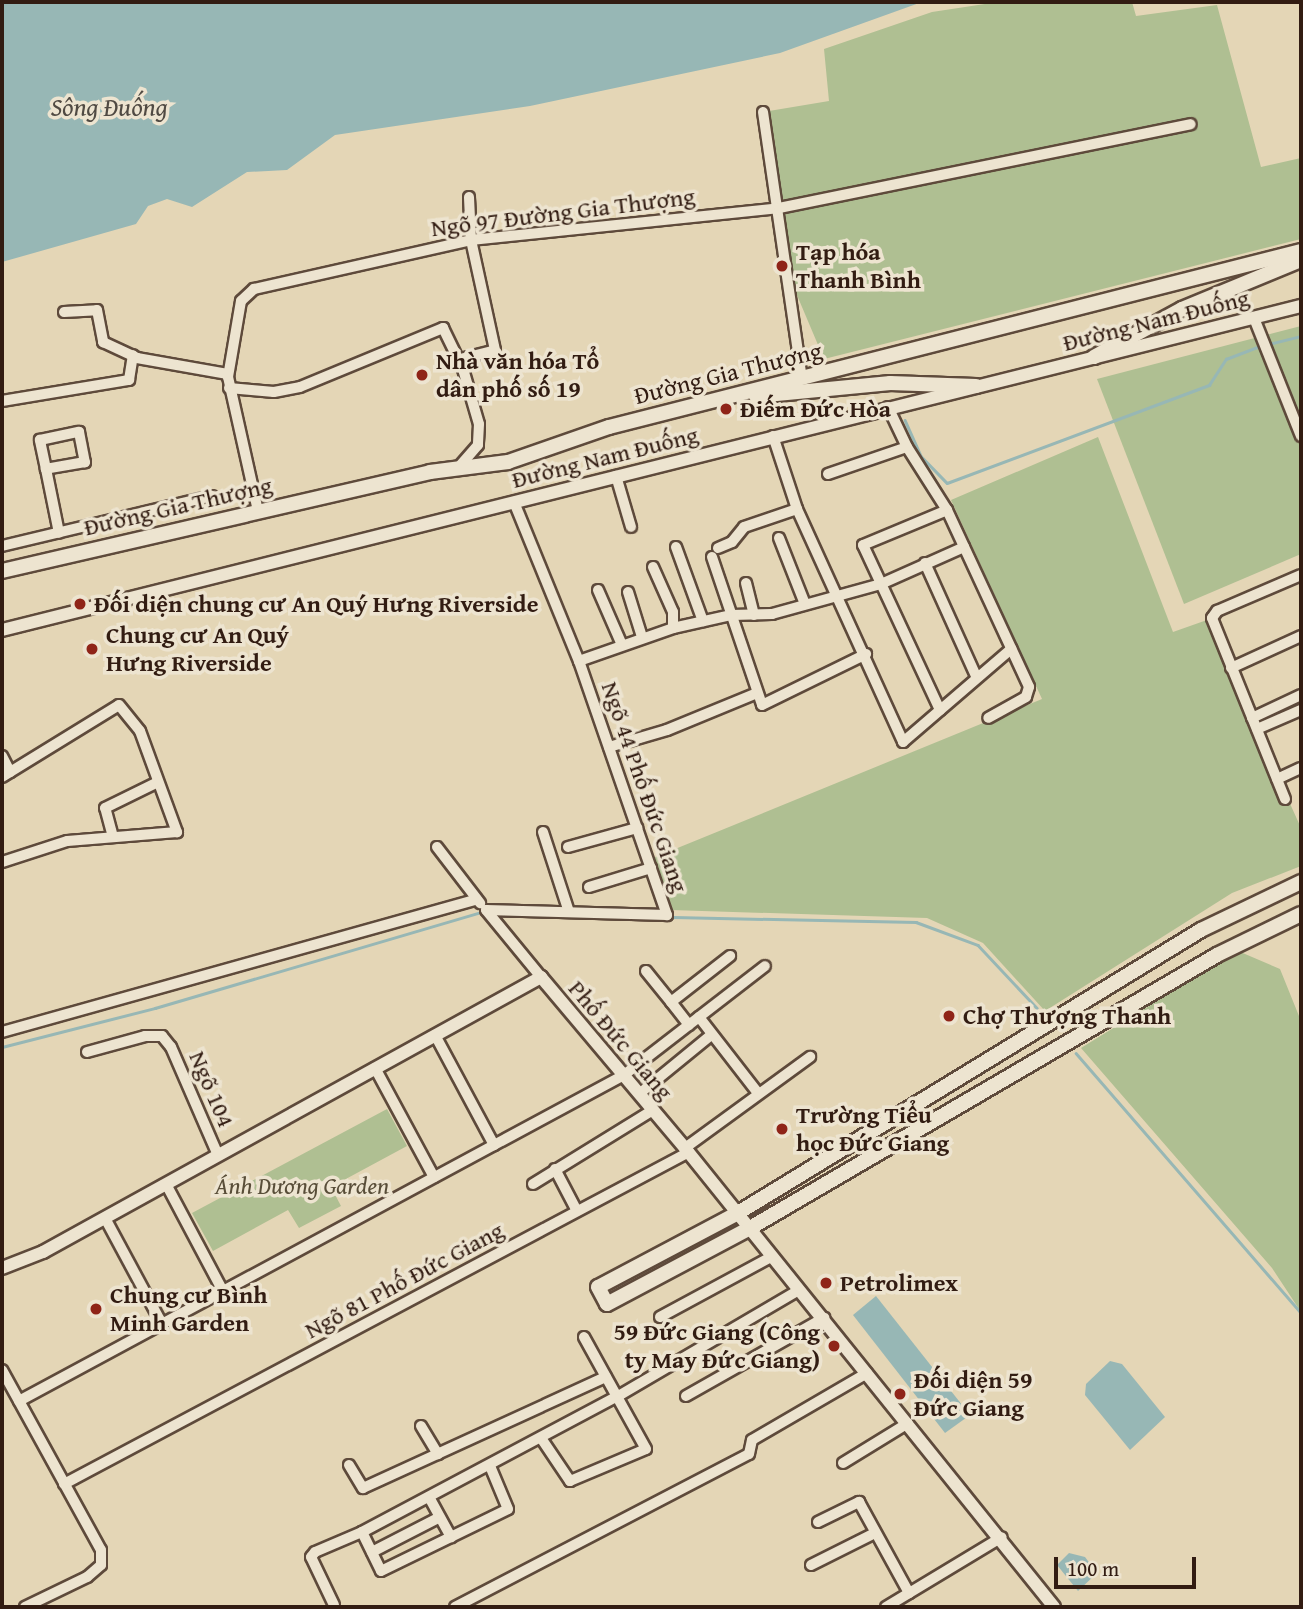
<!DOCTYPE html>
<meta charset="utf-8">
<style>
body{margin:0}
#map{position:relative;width:1303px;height:1609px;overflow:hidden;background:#e4d6b6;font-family:"Gentium Book Plus",serif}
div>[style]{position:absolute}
.green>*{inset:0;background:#afbf92}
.water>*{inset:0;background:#97b7b5}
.stream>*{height:2.5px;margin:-1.25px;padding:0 1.25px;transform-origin:1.25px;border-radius:1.25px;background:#97b7b5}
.roads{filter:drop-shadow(2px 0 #5e4a3b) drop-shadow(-2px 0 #5e4a3b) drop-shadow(0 2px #5e4a3b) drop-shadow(0 -2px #5e4a3b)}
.minor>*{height:10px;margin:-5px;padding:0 5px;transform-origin:5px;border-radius:5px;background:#ede4d0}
.tertiary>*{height:12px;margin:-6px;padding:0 6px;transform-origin:6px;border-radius:6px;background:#ede4d0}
.secondary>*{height:14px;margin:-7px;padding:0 7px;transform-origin:7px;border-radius:7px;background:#ede4d0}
.dots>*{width:19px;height:19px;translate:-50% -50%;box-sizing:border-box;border:4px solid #ede4d0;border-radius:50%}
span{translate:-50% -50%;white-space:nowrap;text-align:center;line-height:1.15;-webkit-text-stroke:7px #ede4d0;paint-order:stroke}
.street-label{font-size:24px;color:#321c12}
.poi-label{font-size:24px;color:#321c12;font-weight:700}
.left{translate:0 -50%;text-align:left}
.right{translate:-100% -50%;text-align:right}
.park-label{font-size:24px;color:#584d38;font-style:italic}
.water-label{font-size:26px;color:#504a43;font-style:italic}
.frame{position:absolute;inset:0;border:4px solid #321c12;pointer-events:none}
.scale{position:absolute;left:1054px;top:1557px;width:142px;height:32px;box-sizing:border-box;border:4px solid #321c12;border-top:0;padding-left:9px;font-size:21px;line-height:24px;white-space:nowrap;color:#321c12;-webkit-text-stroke:5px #ede4d0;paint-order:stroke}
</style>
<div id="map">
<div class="green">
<i style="clip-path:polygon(998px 2px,1132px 2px,1136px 16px,1217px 5px,1261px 167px,1301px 158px,1301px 239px,824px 359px,791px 281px,763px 112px,829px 101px,824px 49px,932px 12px)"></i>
<i style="clip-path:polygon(1301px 326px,1301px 554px,1184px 604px,1097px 379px)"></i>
<i style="clip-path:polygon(1098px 437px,1173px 632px,1207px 620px,1301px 828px,1301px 866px,1232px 893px,1045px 1011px,983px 943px,927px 918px,671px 910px,653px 858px,1042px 699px,951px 500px)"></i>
<i style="clip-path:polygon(1238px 951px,1280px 969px,1301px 1021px,1301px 1312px,1272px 1268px,1081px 1048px)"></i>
<i style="clip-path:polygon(387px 1109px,407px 1146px,331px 1187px,341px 1206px,299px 1228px,288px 1210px,213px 1251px,192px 1213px)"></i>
</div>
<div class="water">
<i style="clip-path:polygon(2px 2px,922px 2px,780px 53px,530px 106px,335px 135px,287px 170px,247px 172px,192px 207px,167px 199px,148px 206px,136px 224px,2px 262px)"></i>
<i style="clip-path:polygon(876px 1296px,970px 1415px,945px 1433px,853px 1315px)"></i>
<i style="clip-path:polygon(1110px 1361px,1122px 1364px,1165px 1417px,1130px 1450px,1085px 1395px,1086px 1384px)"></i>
<i style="clip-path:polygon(1069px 1553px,1085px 1557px,1097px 1573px,1078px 1591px,1057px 1565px)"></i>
</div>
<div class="stream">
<i style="left:1269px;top:344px;width:33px;rotate:-14deg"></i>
<i style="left:905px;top:420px;width:39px;rotate:66deg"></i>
<i style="left:921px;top:456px;width:37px;rotate:46deg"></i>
<i style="left:947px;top:483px;width:280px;rotate:-20.5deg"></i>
<i style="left:1209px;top:385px;width:31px;rotate:-57deg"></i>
<i style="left:1226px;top:359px;width:39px;rotate:-21deg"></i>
<i style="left:673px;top:917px;width:243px;rotate:1.2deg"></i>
<i style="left:916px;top:922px;width:66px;rotate:20.4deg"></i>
<i style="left:978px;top:945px;width:86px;rotate:46.9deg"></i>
<i style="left:2px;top:1047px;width:158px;rotate:-14.3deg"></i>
<i style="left:155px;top:1008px;width:340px;rotate:-16.4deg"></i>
<i style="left:1076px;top:1053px;width:344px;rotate:49.1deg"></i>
</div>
<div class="roads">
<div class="minor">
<i style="left:763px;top:112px;width:269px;rotate:81.7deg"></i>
<i style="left:64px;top:312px;width:33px;rotate:-3deg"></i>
<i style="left:97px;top:310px;width:33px;rotate:79deg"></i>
<i style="left:103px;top:342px;width:38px;rotate:25deg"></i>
<i style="left:137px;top:358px;width:92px;rotate:10deg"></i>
<i style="left:1254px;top:318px;width:127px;rotate:68.3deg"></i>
<i style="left:460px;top:359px;width:36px;rotate:-14deg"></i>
<i style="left:495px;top:350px;width:113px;rotate:-102.3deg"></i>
<i style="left:471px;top:240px;width:43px;rotate:-92.7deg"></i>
<i style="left:229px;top:388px;width:45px;rotate:5.1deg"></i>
<i style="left:274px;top:392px;width:26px;rotate:-11deg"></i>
<i style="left:300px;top:387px;width:155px;rotate:-22.4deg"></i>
<i style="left:443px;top:328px;width:46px;rotate:64deg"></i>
<i style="left:463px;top:369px;width:57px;rotate:73.8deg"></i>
<i style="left:479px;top:424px;width:21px;rotate:93deg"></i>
<i style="left:478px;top:445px;width:30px;rotate:131deg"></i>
<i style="left:2px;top:401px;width:129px;rotate:-9.4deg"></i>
<i style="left:129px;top:380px;width:25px;rotate:-81deg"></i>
<i style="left:888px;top:407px;width:44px;rotate:64.6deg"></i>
<i style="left:907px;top:447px;width:75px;rotate:57.6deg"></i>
<i style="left:947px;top:510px;width:195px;rotate:65.1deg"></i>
<i style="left:1029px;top:687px;width:10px;rotate:107deg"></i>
<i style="left:1026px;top:697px;width:43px;rotate:151.1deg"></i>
<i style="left:773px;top:436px;width:77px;rotate:71.8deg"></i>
<i style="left:797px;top:509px;width:256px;rotate:65.5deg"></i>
<i style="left:903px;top:742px;width:143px;rotate:-40.7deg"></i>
<i style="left:46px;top:469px;width:30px;rotate:-102deg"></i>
<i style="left:40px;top:440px;width:40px;rotate:-12deg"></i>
<i style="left:79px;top:432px;width:31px;rotate:79deg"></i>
<i style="left:85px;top:462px;width:40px;rotate:170deg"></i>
<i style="left:46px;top:469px;width:65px;rotate:78.5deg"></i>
<i style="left:828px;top:474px;width:83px;rotate:-18.9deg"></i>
<i style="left:616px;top:476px;width:53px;rotate:73.6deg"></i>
<i style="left:514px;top:502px;width:172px;rotate:67.8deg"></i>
<i style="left:579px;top:661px;width:269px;rotate:70.9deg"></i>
<i style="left:667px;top:915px;width:181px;rotate:-178.4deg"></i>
<i style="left:486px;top:910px;width:87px;rotate:50.6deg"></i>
<i style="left:258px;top:511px;width:137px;rotate:-102.6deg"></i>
<i style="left:228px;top:377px;width:77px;rotate:-80.3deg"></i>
<i style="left:241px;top:301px;width:18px;rotate:-43deg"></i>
<i style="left:254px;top:289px;width:222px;rotate:-12.7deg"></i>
<i style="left:471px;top:240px;width:310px;rotate:-5.9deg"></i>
<i style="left:779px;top:208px;width:420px;rotate:-11.5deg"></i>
<i style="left:779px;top:538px;width:71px;rotate:68.5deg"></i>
<i style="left:2px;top:546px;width:216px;rotate:-13.4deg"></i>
<i style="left:676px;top:547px;width:79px;rotate:70deg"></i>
<i style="left:718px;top:548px;width:15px;rotate:-23deg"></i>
<i style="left:732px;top:542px;width:19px;rotate:-51deg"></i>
<i style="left:744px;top:527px;width:56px;rotate:-18.8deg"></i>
<i style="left:712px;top:557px;width:156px;rotate:71.3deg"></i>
<i style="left:762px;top:705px;width:116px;rotate:-26.1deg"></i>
<i style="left:925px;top:563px;width:124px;rotate:65.7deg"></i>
<i style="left:653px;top:567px;width:49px;rotate:66deg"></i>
<i style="left:673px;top:612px;width:16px;rotate:90deg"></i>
<i style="left:746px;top:583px;width:33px;rotate:76deg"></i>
<i style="left:598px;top:590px;width:60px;rotate:66.4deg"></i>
<i style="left:628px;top:592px;width:47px;rotate:72.7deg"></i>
<i style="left:579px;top:661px;width:100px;rotate:-19.3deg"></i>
<i style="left:673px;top:628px;width:59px;rotate:-12.6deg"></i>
<i style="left:731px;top:615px;width:41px;rotate:-1.4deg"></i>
<i style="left:772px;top:614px;width:113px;rotate:-15.4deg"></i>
<i style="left:881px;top:584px;width:91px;rotate:-24deg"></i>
<i style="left:1231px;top:668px;width:77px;rotate:-24.6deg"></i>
<i style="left:940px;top:710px;width:182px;rotate:-115deg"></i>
<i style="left:863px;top:545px;width:91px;rotate:-22.6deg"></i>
<i style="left:1252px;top:718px;width:54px;rotate:-25.1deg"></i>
<i style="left:1257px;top:729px;width:48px;rotate:-23.4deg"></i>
<i style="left:609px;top:747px;width:60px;rotate:-16.3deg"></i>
<i style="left:667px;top:730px;width:97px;rotate:-22.3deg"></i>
<i style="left:2px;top:756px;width:18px;rotate:63deg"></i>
<i style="left:2px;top:777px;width:137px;rotate:-31.6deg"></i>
<i style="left:119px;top:705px;width:33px;rotate:51deg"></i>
<i style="left:140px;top:731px;width:108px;rotate:69.9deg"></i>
<i style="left:177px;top:832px;width:110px;rotate:175.3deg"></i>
<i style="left:67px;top:841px;width:68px;rotate:162.1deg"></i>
<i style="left:1277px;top:779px;width:26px;rotate:-25deg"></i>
<i style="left:1285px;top:799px;width:195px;rotate:-112deg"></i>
<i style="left:1212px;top:618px;width:9px;rotate:-54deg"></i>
<i style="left:1217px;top:611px;width:91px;rotate:-23.2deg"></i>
<i style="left:543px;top:832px;width:84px;rotate:72deg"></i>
<i style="left:113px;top:837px;width:30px;rotate:-105deg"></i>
<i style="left:105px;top:808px;width:59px;rotate:-26.1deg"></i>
<i style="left:437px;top:847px;width:71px;rotate:52.5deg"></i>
<i style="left:568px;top:847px;width:72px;rotate:-15.4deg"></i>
<i style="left:589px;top:887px;width:65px;rotate:-17deg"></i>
<i style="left:646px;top:971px;width:40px;rotate:51deg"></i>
<i style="left:699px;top:1017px;width:96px;rotate:52.2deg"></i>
<i style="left:689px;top:1025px;width:29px;rotate:-128deg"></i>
<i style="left:671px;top:1002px;width:75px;rotate:-37.9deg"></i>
<i style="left:2px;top:1032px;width:493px;rotate:-15.6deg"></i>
<i style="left:435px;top:1035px;width:125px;rotate:61.8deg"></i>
<i style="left:87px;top:1052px;width:60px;rotate:-15.4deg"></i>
<i style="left:145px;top:1036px;width:17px"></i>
<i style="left:162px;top:1036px;width:14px;rotate:51deg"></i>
<i style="left:171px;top:1047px;width:118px;rotate:66.5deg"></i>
<i style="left:375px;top:1068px;width:124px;rotate:61.6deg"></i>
<i style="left:639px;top:1094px;width:93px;rotate:-39.3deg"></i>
<i style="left:685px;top:1148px;width:155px;rotate:-36.1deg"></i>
<i style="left:555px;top:1169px;width:47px;rotate:62.4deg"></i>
<i style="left:166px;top:1184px;width:121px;rotate:62deg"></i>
<i style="left:533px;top:1184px;width:141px;rotate:-31.7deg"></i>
<i style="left:105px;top:1218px;width:120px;rotate:61.7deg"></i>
<i style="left:660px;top:1317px;width:128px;rotate:-28.4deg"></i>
<i style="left:2px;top:1370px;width:205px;rotate:61.2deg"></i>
<i style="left:101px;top:1550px;width:15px;rotate:90deg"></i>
<i style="left:101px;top:1565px;width:18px;rotate:139deg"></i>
<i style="left:87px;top:1577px;width:69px;rotate:154.2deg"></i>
<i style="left:686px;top:1396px;width:159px;rotate:-29.5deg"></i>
<i style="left:19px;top:1401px;width:687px;rotate:-28.32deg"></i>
<i style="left:624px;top:1075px;width:178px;rotate:-37.7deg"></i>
<i style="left:421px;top:1426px;width:33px;rotate:59deg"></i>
<i style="left:541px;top:1438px;width:52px;rotate:56deg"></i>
<i style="left:570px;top:1481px;width:82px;rotate:-22.8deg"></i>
<i style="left:646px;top:1449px;width:128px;rotate:-119deg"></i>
<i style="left:843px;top:1463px;width:76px;rotate:-31.6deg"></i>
<i style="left:349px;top:1465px;width:27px;rotate:59deg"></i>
<i style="left:363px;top:1488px;width:267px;rotate:-24.6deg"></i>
<i style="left:64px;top:1484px;width:708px;rotate:-27.98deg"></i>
<i style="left:429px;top:1497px;width:46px;rotate:61.2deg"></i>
<i style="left:818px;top:1522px;width:46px;rotate:-26deg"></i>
<i style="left:859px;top:1502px;width:104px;rotate:61.2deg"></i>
<i style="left:362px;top:1532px;width:43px;rotate:64deg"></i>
<i style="left:381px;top:1571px;width:141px;rotate:-26deg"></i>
<i style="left:508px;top:1509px;width:47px;rotate:-112.7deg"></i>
<i style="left:372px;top:1552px;width:76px;rotate:-27.2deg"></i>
<i style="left:811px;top:1565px;width:67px;rotate:-26.6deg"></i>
<i style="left:334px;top:1605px;width:53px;rotate:-115.6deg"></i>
<i style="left:311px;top:1557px;width:6px;rotate:-51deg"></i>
<i style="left:315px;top:1552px;width:51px;rotate:-23.1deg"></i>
<i style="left:362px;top:1532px;width:292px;rotate:-28deg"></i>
<i style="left:620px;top:1395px;width:208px;rotate:-30.4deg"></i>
<i style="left:455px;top:1607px;width:331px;rotate:-27.5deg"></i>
<i style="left:749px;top:1454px;width:14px;rotate:-78deg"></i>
<i style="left:752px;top:1440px;width:133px;rotate:-30.2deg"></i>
<i style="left:886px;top:1607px;width:135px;rotate:-31.1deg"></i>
</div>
<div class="tertiary">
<i style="left:2px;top:630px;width:1339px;rotate:-14.01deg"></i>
<i style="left:2px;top:1268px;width:44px;rotate:-21.3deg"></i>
<i style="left:43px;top:1252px;width:569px;rotate:-28.91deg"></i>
<i style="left:541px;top:977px;width:224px;rotate:49.9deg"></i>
<i style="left:685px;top:1148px;width:589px;rotate:51.2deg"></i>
</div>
<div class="secondary">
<i style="left:1094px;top:357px;width:100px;rotate:-28.6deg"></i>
<i style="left:1182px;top:309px;width:129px;rotate:-22.4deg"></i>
<i style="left:756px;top:396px;width:135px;rotate:-5.5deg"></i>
<i style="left:890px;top:383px;width:86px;rotate:2deg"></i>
<i style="left:2px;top:571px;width:439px;rotate:-13deg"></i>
<i style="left:430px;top:472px;width:79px;rotate:-7.3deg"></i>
<i style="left:508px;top:462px;width:107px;rotate:-19.1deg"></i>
<i style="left:609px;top:427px;width:714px;rotate:-14.27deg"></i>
<i style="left:1301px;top:882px;width:111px;rotate:154.4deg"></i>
<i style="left:1201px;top:930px;width:543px;rotate:148.57deg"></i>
<i style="left:738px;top:1213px;width:158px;rotate:152.1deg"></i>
<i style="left:598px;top:1287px;width:19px;rotate:62deg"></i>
<i style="left:607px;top:1304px;width:162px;rotate:-28deg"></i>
<i style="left:750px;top:1228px;width:541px;rotate:-30.31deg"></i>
<i style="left:1217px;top:955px;width:93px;rotate:-26deg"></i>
</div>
</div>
<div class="dots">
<i style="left:782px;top:266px;background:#8f2418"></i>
<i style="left:422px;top:375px;background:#8f2418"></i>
<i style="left:726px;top:409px;background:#8f2418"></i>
<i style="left:80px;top:604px;background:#8f2418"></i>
<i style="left:92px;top:649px;background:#8f2418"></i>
<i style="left:949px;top:1016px;background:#8f2418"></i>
<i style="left:782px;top:1129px;background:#8f2418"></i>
<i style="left:826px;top:1283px;background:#8f2418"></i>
<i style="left:96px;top:1309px;background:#8f2418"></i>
<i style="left:834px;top:1346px;background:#8f2418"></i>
<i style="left:900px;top:1394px;background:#8f2418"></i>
</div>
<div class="street-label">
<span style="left:563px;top:212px;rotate:-7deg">Ngõ 97 Đường Gia Thượng</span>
<span style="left:1156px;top:320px;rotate:-14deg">Đường Nam Đuống</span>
<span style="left:728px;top:373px;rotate:-14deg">Đường Gia Thượng</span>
<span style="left:605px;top:457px;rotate:-14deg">Đường Nam Đuống</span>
<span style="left:178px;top:506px;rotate:-13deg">Đường Gia Thượng</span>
<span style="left:645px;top:787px;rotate:71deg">Ngõ 44 Phố Đức Giang</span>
<span style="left:621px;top:1040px;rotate:50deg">Phố Đức Giang</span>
<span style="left:212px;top:1089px;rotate:67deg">Ngõ 104</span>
<span style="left:404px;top:1280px;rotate:-28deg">Ngõ 81 Phố Đức Giang</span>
</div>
<div class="poi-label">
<span class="left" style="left:796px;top:266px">Tạp hóa<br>Thanh Bình</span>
<span class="left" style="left:436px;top:375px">Nhà văn hóa Tổ<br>dân phố số 19</span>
<span class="left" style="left:740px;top:409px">Điếm Đức Hòa</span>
<span class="left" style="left:94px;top:604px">Đối diện chung cư An Quý Hưng Riverside</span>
<span class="left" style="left:106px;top:649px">Chung cư An Quý<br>Hưng Riverside</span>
<span class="left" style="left:963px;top:1016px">Chợ Thượng Thanh</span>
<span class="left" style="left:796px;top:1129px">Trường Tiểu<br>học Đức Giang</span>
<span class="left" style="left:840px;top:1283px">Petrolimex</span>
<span class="left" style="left:110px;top:1309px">Chung cư Bình<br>Minh Garden</span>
<span class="right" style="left:820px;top:1346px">59 Đức Giang (Công<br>ty May Đức Giang)</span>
<span class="left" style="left:914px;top:1394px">Đối diện 59<br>Đức Giang</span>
</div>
<div class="park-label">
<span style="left:302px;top:1186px">Ánh Dương Garden</span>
</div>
<div class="water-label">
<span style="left:109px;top:107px">Sông Đuống</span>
</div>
<div class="frame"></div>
<div class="scale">100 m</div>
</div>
